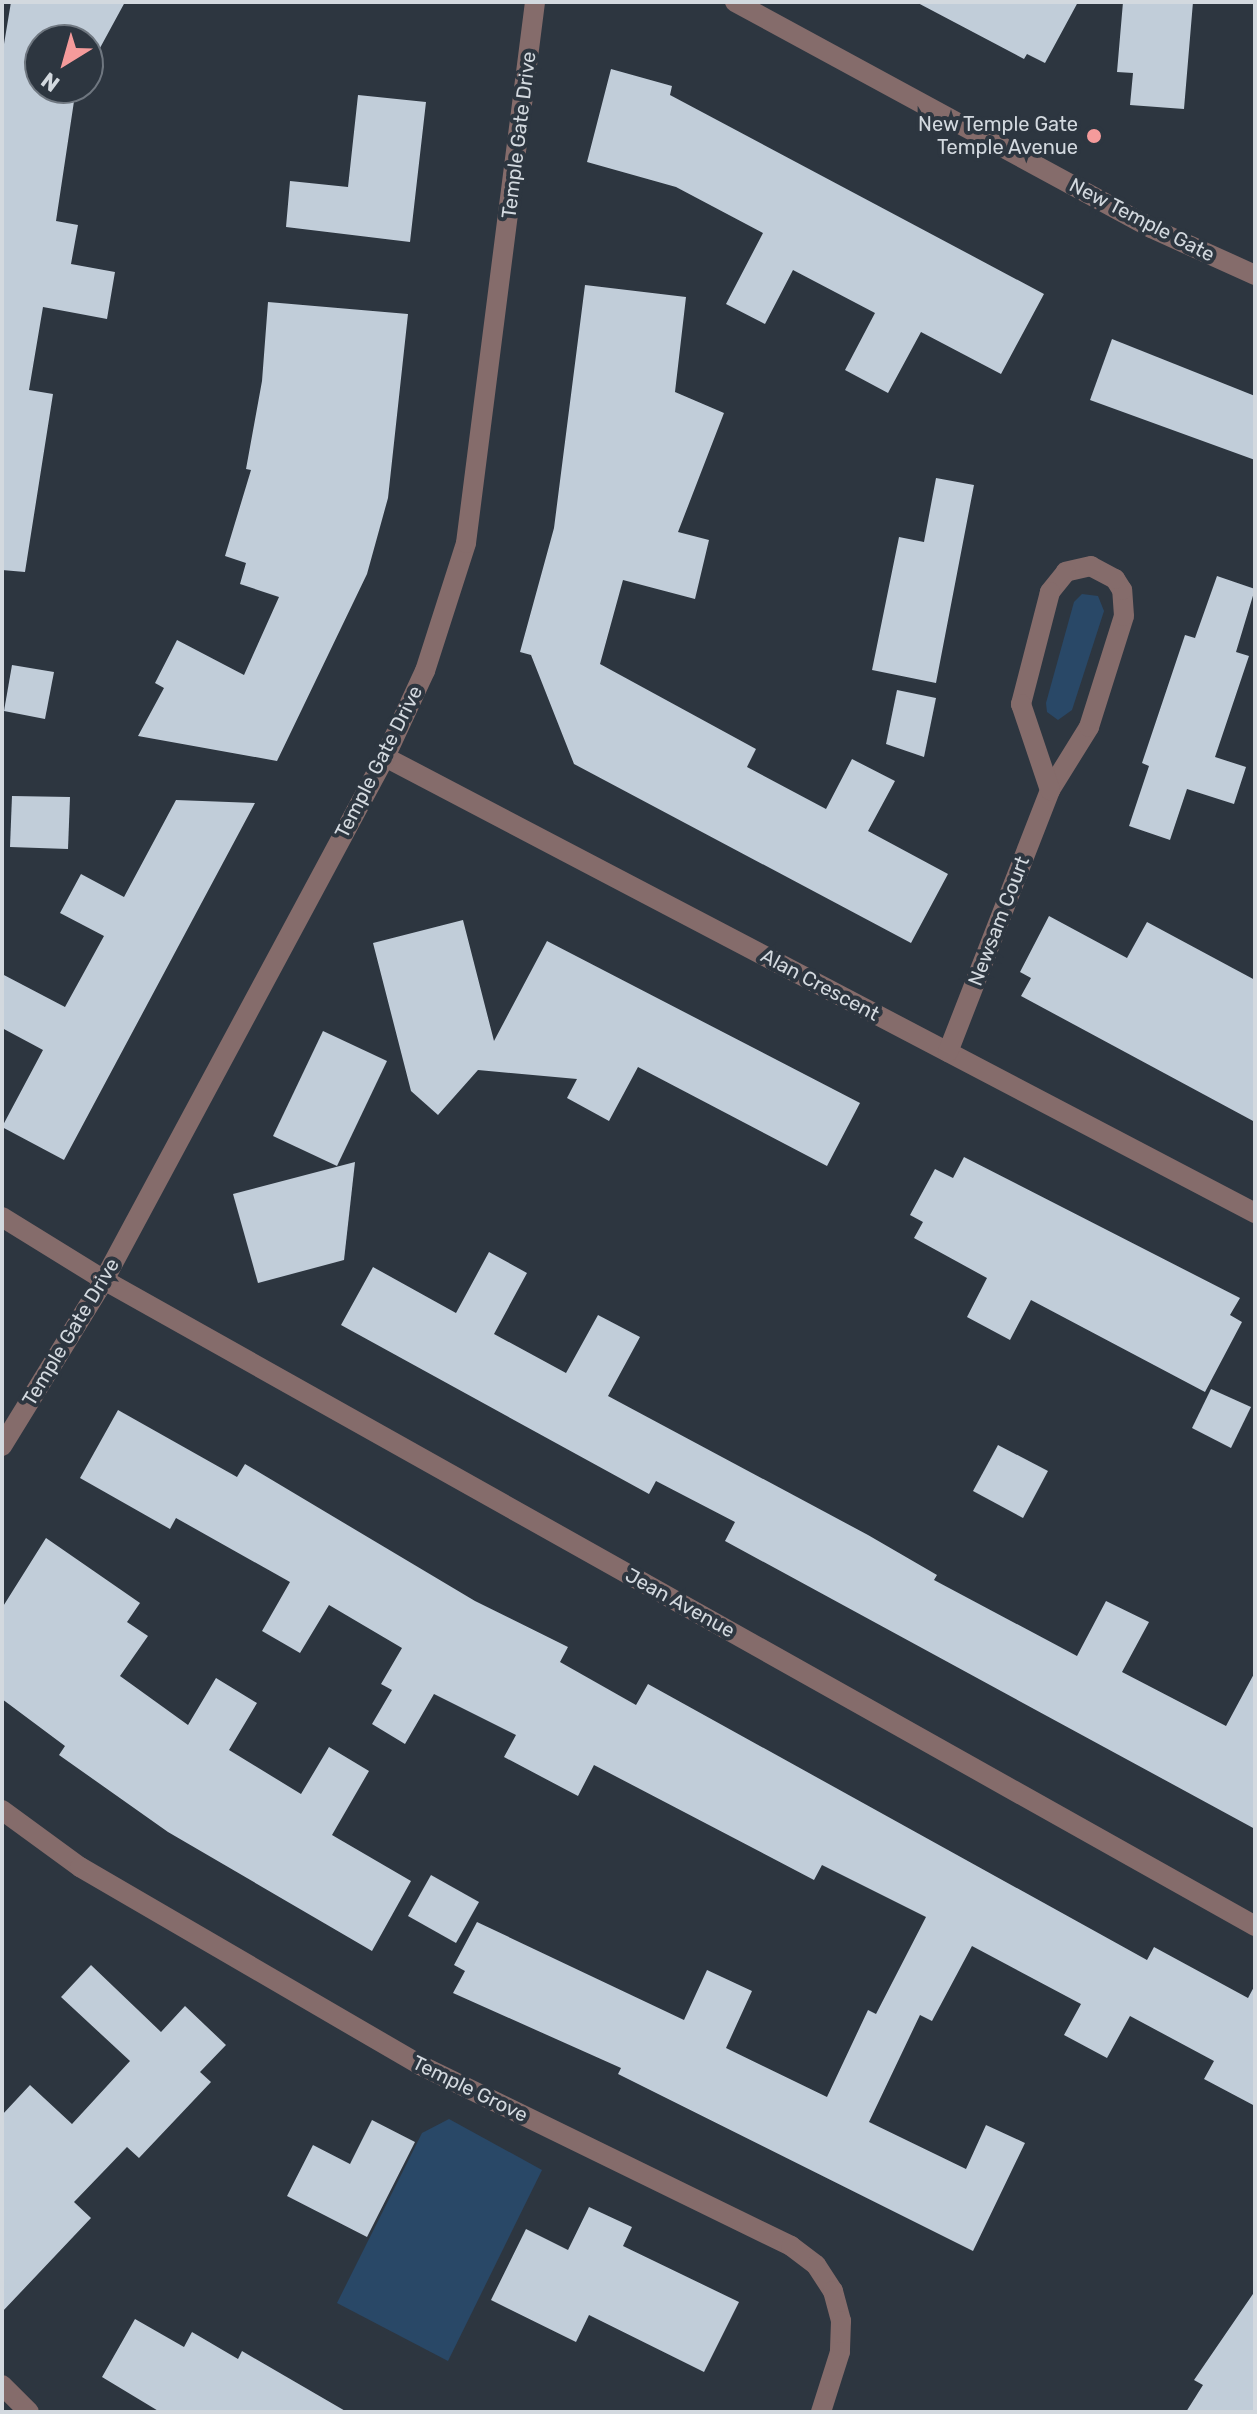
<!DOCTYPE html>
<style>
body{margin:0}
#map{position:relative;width:1257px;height:2414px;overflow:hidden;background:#2d3640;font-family:Rubik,sans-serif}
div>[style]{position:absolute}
.green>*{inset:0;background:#294867}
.building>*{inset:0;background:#c1cdd9}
.minor>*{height:20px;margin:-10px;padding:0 10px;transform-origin:10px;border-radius:10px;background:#856c6b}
.dots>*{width:22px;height:22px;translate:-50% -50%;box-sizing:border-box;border:4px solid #2d3640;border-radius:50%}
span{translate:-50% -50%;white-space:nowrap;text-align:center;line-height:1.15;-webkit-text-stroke:8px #2d3640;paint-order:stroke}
.poi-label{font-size:20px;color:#d3d9df}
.right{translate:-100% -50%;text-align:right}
.street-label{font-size:20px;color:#d3d9df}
.frame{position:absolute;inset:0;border:4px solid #d3d9df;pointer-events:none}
.north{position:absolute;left:24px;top:24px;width:80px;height:80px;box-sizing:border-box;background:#2d3640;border:2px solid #6f7780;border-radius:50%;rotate:217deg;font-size:22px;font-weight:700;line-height:32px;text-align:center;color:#d3d9df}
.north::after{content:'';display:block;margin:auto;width:28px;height:36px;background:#f59b9b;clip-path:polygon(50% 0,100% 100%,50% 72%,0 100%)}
</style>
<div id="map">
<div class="green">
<i style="clip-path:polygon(1082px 594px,1098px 596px,1104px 611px,1072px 710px,1058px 720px,1047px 712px,1046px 703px,1074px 602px)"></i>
<i style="clip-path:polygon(449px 2119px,542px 2170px,448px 2361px,337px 2303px,422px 2133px)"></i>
</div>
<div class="building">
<i style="clip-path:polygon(11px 2px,125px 2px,94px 59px,88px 58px,88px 40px,40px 40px,40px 88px,76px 88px,56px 221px,78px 225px,71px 264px,115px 272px,107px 319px,43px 307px,29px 390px,53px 394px,25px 572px,2px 570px,2px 56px)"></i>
<i style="clip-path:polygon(916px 2px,1078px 2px,1045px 63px,1027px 54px,1024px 59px)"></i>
<i style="clip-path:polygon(1123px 2px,1193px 2px,1184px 109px,1130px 105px,1133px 73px,1117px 72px)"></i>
<i style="clip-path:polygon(611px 69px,672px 86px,670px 95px,1044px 294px,1001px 374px,921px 332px,888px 393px,845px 370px,875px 313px,793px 270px,765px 324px,726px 304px,763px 233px,676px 187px,587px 162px)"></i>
<i style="clip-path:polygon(358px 95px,426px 102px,410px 242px,286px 227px,290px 181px,348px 187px)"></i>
<i style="clip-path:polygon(585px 285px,686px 297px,675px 392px,724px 413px,678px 532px,709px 540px,695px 599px,623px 580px,600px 664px,756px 749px,747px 767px,826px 809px,852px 759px,895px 781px,868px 831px,948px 874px,911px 943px,574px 764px,531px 655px,520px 652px,554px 528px)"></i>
<i style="clip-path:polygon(268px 302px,408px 314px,388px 498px,367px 574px,277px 761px,138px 736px,164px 688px,155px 683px,177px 640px,244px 675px,279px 597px,240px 584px,246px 563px,225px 556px,251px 470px,246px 469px,262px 381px)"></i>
<i style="clip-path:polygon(1112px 339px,1255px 396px,1255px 460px,1090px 400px)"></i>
<i style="clip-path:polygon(936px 478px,974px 485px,936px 683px,872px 670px,899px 537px,924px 542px)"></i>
<i style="clip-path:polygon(1217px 576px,1255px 589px,1236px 652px,1249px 656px,1215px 757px,1246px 767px,1234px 804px,1187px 789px,1170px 840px,1129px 826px,1149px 766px,1142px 763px,1185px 635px,1195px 638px)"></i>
<i style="clip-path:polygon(12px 665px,54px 672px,45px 719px,4px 711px)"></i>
<i style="clip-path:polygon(897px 690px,936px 698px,924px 757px,886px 744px)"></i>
<i style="clip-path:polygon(12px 796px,70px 797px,68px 849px,10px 847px)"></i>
<i style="clip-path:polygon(176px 800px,255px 803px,64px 1160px,2px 1127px,43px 1050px,2px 1028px,2px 974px,65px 1007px,104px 936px,60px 913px,81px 874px,124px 897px)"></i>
<i style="clip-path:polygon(1049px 916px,1127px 958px,1147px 922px,1255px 980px,1255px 1122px,1021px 996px,1031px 978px,1020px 972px)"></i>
<i style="clip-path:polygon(463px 920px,494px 1041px,547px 941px,860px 1103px,827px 1166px,638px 1067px,609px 1121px,567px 1098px,577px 1079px,478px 1070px,438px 1115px,411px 1091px,373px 943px)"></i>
<i style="clip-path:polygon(323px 1031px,387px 1061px,337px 1166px,273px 1136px)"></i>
<i style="clip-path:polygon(964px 1157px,1240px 1298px,1230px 1315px,1242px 1322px,1205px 1392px,1031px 1300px,1010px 1340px,967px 1317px,987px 1278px,914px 1238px,923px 1222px,910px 1215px,935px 1169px,953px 1178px)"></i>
<i style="clip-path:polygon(355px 1162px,344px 1260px,258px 1283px,233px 1194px)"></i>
<i style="clip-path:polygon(489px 1252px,527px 1273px,494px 1334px,566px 1373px,598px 1315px,640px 1337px,608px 1396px,868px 1535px,937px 1575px,934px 1580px,1077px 1656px,1106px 1601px,1149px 1622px,1122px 1672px,1226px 1726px,1255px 1672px,1255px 1829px,725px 1541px,735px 1522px,656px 1481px,649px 1494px,341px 1325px,373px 1267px,456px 1313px)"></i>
<i style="clip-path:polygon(1211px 1389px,1251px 1407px,1231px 1448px,1192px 1428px)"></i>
<i style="clip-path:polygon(118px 1410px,237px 1477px,245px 1464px,475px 1601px,568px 1647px,560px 1662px,636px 1705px,648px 1684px,1147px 1960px,1154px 1947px,1248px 1998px,1255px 1985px,1255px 2106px,1204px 2079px,1214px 2061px,1130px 2016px,1107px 2058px,1064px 2035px,1081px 2004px,972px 1946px,932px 2021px,920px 2015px,869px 2122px,966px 2169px,986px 2125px,1025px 2143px,973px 2251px,618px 2074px,621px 2068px,453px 1993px,465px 1971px,454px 1965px,477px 1922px,684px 2020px,707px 1970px,752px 1991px,726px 2048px,827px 2097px,868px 2010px,876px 2014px,926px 1917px,822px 1865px,814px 1880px,594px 1765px,578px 1796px,504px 1757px,516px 1735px,434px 1694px,405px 1744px,372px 1724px,392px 1690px,381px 1684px,402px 1648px,329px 1605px,300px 1653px,262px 1631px,290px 1582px,176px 1518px,170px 1529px,80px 1478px)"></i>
<i style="clip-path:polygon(998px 1445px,1048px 1471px,1023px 1518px,973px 1491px)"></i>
<i style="clip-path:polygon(46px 1538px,140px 1603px,127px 1622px,148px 1636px,120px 1676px,188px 1725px,216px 1678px,257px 1703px,229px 1750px,301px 1794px,329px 1747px,369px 1771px,332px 1835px,411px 1881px,372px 1951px,168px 1832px,59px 1755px,65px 1746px,2px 1699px,2px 1608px)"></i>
<i style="clip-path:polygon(431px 1875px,479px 1902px,456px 1943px,408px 1916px)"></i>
<i style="clip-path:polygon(91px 1965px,161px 2032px,185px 2006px,226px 2045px,200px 2072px,211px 2082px,139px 2158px,127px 2147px,74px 2202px,91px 2218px,2px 2312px,2px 2115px,30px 2085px,72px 2124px,130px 2061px,61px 1997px)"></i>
<i style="clip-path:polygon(372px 2120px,415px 2142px,367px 2237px,287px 2196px,313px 2145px,350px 2164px)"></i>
<i style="clip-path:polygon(589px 2207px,632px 2227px,623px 2246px,739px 2302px,704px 2372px,589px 2315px,576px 2342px,491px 2300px,526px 2229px,568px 2250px)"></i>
<i style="clip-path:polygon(1255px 2291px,1255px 2412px,1186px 2412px,1203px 2385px,1194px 2380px)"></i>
<i style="clip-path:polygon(135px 2319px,184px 2347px,192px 2332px,238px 2359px,242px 2351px,347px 2412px,160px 2412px,102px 2377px)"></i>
</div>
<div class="minor">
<i style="left:735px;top:2px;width:473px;rotate:28.5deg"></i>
<i style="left:1151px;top:228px;width:114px;rotate:24.3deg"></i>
<i style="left:385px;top:757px;width:982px;rotate:27.66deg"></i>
<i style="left:948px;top:1052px;width:281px;rotate:-68.7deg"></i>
<i style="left:1050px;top:790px;width:74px;rotate:-58.2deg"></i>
<i style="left:1089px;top:727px;width:116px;rotate:-72.5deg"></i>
<i style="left:1124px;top:616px;width:26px;rotate:-94deg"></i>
<i style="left:1122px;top:590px;width:13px;rotate:-122deg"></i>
<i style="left:1115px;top:579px;width:27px;rotate:-152deg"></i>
<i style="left:1091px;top:566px;width:26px;rotate:167deg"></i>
<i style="left:1066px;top:572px;width:26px;rotate:129deg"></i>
<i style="left:1050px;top:592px;width:116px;rotate:104.5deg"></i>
<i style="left:1021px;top:704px;width:91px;rotate:71.4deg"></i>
<i style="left:2px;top:1217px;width:120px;rotate:31.7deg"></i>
<i style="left:104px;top:1280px;width:1320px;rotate:29.3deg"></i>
<i style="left:2px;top:1446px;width:195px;rotate:-58.4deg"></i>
<i style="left:104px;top:1280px;width:594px;rotate:-61.75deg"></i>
<i style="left:385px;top:757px;width:95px;rotate:-65.1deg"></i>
<i style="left:425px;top:671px;width:134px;rotate:-72.2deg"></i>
<i style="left:466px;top:543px;width:545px;rotate:-82.73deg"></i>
<i style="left:2px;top:1810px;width:97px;rotate:36.2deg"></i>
<i style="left:80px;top:1867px;width:393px;rotate:30.2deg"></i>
<i style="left:420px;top:2065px;width:413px;rotate:26deg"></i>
<i style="left:791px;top:2246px;width:31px;rotate:37deg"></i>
<i style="left:816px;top:2265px;width:31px;rotate:57deg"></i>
<i style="left:833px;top:2291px;width:31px;rotate:75deg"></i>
<i style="left:841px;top:2321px;width:31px;rotate:92deg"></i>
<i style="left:840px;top:2352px;width:63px;rotate:107.6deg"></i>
<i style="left:2px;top:2385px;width:38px;rotate:45deg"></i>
</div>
<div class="dots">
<i style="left:1094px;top:136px;background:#f59b9b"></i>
</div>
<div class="poi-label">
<span class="right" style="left:1078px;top:136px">New Temple Gate<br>Temple Avenue</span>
</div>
<div class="street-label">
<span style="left:519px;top:135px;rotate:-83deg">Temple Gate Drive</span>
<span style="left:1142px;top:220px;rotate:27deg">New Temple Gate</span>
<span style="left:379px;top:762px;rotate:-63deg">Temple Gate Drive</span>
<span style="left:999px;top:921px;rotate:-69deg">Newsam Court</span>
<span style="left:820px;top:985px;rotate:28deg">Alan Crescent</span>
<span style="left:71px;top:1332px;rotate:-59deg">Temple Gate Drive</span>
<span style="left:680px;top:1603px;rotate:29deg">Jean Avenue</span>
<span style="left:470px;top:2089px;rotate:26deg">Temple Grove</span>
</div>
<div class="frame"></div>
<div class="north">N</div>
</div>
